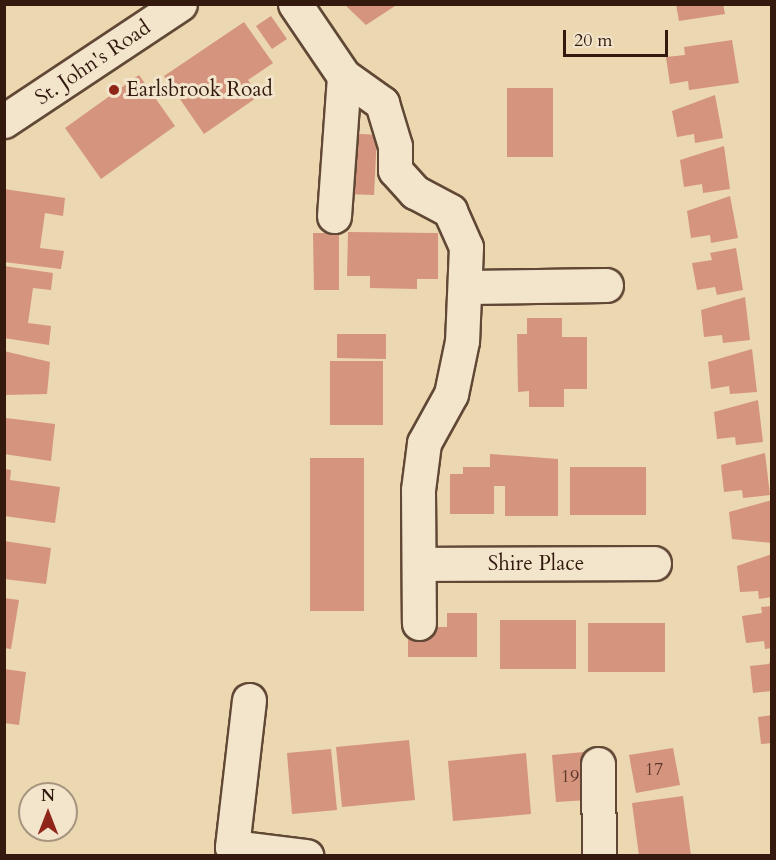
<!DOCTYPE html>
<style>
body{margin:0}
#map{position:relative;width:776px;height:860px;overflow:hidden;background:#ebd7b0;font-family:Cardo,serif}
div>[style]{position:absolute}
.building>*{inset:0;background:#d5947d}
.roads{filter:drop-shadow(2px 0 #614836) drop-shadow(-2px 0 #614836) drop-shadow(0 2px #614836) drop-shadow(0 -2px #614836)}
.street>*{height:33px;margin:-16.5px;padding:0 16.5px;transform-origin:16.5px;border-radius:16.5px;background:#f2e5cc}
.dots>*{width:16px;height:16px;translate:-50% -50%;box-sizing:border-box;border:3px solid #f2e5cc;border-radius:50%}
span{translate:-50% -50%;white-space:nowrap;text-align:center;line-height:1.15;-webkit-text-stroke:6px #f2e5cc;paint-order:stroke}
.number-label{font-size:18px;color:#5c382a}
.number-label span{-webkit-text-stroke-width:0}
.street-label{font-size:21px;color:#33190e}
.poi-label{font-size:21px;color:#33190e}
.left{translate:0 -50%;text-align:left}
.frame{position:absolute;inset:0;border:6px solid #33190e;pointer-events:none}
.north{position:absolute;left:18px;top:782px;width:60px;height:60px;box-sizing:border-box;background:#f2e5cc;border:2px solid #a69380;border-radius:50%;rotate:0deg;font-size:16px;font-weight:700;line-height:24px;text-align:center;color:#33190e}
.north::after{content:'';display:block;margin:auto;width:21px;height:27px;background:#8f2418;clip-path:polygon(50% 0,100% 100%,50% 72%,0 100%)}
.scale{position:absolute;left:563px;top:30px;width:105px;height:27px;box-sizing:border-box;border:3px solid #33190e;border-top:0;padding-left:8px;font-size:18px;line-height:21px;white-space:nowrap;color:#33190e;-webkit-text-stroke:4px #f2e5cc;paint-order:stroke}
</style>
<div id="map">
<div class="building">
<i style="clip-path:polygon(344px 4px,398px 4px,366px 25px)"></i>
<i style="clip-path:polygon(676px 4px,723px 4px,725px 14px,679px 21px)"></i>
<i style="clip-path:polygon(271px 16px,287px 39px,272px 49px,256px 26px)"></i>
<i style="clip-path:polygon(244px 22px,273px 63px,248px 80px,259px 96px,204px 134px,164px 76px)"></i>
<i style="clip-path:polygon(732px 40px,739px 83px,689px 90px,688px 81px,670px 84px,666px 57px,685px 55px,684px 47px)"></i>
<i style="clip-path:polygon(139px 75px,175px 126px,101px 179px,65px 128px)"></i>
<i style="clip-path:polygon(507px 88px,553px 88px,553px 157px,507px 157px)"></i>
<i style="clip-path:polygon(715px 95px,723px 138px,695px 143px,694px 134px,677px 137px,672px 111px)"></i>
<i style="clip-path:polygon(347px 133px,377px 135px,374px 195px,344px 194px)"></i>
<i style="clip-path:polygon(724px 146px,730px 189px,703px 193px,702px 184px,684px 187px,680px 160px)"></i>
<i style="clip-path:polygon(4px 189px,65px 198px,63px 216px,45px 213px,40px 248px,64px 251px,61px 269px,4px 262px)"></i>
<i style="clip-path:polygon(730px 196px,738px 238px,711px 243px,710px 235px,691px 238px,687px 211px)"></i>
<i style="clip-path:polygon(348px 232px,438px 233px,438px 279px,417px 279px,417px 289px,370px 288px,370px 276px,347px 276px)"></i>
<i style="clip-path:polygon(313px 233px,339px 233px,339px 290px,314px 290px)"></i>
<i style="clip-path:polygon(736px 248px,743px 290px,717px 295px,715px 287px,697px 290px,692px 263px,712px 260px,710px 253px)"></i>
<i style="clip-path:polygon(4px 266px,53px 273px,51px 290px,33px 288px,28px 323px,51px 326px,49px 345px,4px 338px)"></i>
<i style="clip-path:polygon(745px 297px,750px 340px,723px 343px,722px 335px,704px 337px,701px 310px)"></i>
<i style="clip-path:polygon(527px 318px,562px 318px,562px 337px,587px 337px,587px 389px,564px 389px,564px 407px,529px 407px,529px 391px,518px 392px,517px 334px,527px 334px)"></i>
<i style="clip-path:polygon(337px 334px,386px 334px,386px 359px,337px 358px)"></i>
<i style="clip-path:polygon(752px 349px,757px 392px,730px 394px,729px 386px,711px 389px,708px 362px)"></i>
<i style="clip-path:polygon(4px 351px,50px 362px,47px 394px,4px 395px)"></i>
<i style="clip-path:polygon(330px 361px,383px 361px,383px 425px,330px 425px)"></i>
<i style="clip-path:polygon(758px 400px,763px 442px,736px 445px,735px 437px,717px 439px,714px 412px)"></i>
<i style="clip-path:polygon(5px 407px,6px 418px,55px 424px,51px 461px,4px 454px)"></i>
<i style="clip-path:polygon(765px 453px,770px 495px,743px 498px,742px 490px,724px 492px,721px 465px)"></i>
<i style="clip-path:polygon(490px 454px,558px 459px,558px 516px,505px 516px,505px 486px,494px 486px,494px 514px,450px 514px,450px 474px,463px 474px,463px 467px,490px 467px)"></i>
<i style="clip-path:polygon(310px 458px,364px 458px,364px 611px,310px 611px)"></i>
<i style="clip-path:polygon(570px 467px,646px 467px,646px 515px,570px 515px)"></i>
<i style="clip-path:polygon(4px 469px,11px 470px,10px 480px,60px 487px,55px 523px,4px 516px)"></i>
<i style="clip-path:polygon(772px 500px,772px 543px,732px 539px,729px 512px)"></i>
<i style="clip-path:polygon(4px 541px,51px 548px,46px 584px,4px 579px)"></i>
<i style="clip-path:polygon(772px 554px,772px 597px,759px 599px,758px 591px,740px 592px,737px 566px)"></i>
<i style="clip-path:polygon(4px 598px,19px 600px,11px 649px,4px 648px)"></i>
<i style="clip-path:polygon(772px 606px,772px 648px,765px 649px,764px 641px,746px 643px,742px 616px,762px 613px,761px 607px)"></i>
<i style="clip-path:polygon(447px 613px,477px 613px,477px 657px,408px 657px,408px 627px,447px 627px)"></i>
<i style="clip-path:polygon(500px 620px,576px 620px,576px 669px,500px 669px)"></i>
<i style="clip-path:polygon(588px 623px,665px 623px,665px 672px,588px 672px)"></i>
<i style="clip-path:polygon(772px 656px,772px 691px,753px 693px,750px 666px,769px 664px)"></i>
<i style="clip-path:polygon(4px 669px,26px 672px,19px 725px,4px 723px)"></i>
<i style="clip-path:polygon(772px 715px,772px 743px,761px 744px,758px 717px)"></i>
<i style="clip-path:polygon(409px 740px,415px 800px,342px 807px,336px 747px)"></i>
<i style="clip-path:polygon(673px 748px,680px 785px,636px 793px,629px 755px)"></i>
<i style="clip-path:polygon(331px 749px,337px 810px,292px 814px,287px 753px)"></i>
<i style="clip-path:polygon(584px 752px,588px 800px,556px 802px,552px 755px)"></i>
<i style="clip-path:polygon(526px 753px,531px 814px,453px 821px,448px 761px)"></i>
<i style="clip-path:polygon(683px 796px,691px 856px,639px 856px,632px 803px)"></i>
</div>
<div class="roads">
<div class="street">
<i style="left:295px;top:4px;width:87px;rotate:55.8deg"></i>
<i style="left:344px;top:76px;width:47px;rotate:35.4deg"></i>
<i style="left:382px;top:103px;width:45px;rotate:73.2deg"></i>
<i style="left:395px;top:146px;width:24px;rotate:90deg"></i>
<i style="left:395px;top:170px;width:30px;rotate:48deg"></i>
<i style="left:415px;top:192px;width:40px;rotate:28deg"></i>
<i style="left:450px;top:211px;width:39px;rotate:66deg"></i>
<i style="left:466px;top:247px;width:94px;rotate:92.4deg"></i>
<i style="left:462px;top:341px;width:54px;rotate:101.7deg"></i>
<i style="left:451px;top:394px;width:56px;rotate:118.9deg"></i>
<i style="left:424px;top:443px;width:47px;rotate:97.3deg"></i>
<i style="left:418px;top:490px;width:133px;rotate:89.6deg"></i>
<i style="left:4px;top:121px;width:211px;rotate:-33.6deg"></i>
<i style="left:334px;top:216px;width:140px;rotate:-85.9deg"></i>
<i style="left:468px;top:287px;width:138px;rotate:-0.8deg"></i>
<i style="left:419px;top:564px;width:235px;rotate:-0.2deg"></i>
<i style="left:249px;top:700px;width:148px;rotate:96.6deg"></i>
<i style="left:232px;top:847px;width:75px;rotate:6.9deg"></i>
<i style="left:598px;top:764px;width:92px;rotate:89.4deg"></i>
</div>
</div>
<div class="dots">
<i style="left:114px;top:90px;background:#8f2418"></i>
</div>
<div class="number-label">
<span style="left:654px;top:770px">17</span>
<span style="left:570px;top:777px">19</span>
</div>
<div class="street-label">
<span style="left:93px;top:63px;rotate:-34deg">St. John's Road</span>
<span style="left:536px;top:564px">Shire Place</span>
</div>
<div class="poi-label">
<span class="left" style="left:126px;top:90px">Earlsbrook Road</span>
</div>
<div class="frame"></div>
<div class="north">N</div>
<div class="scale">20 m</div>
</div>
